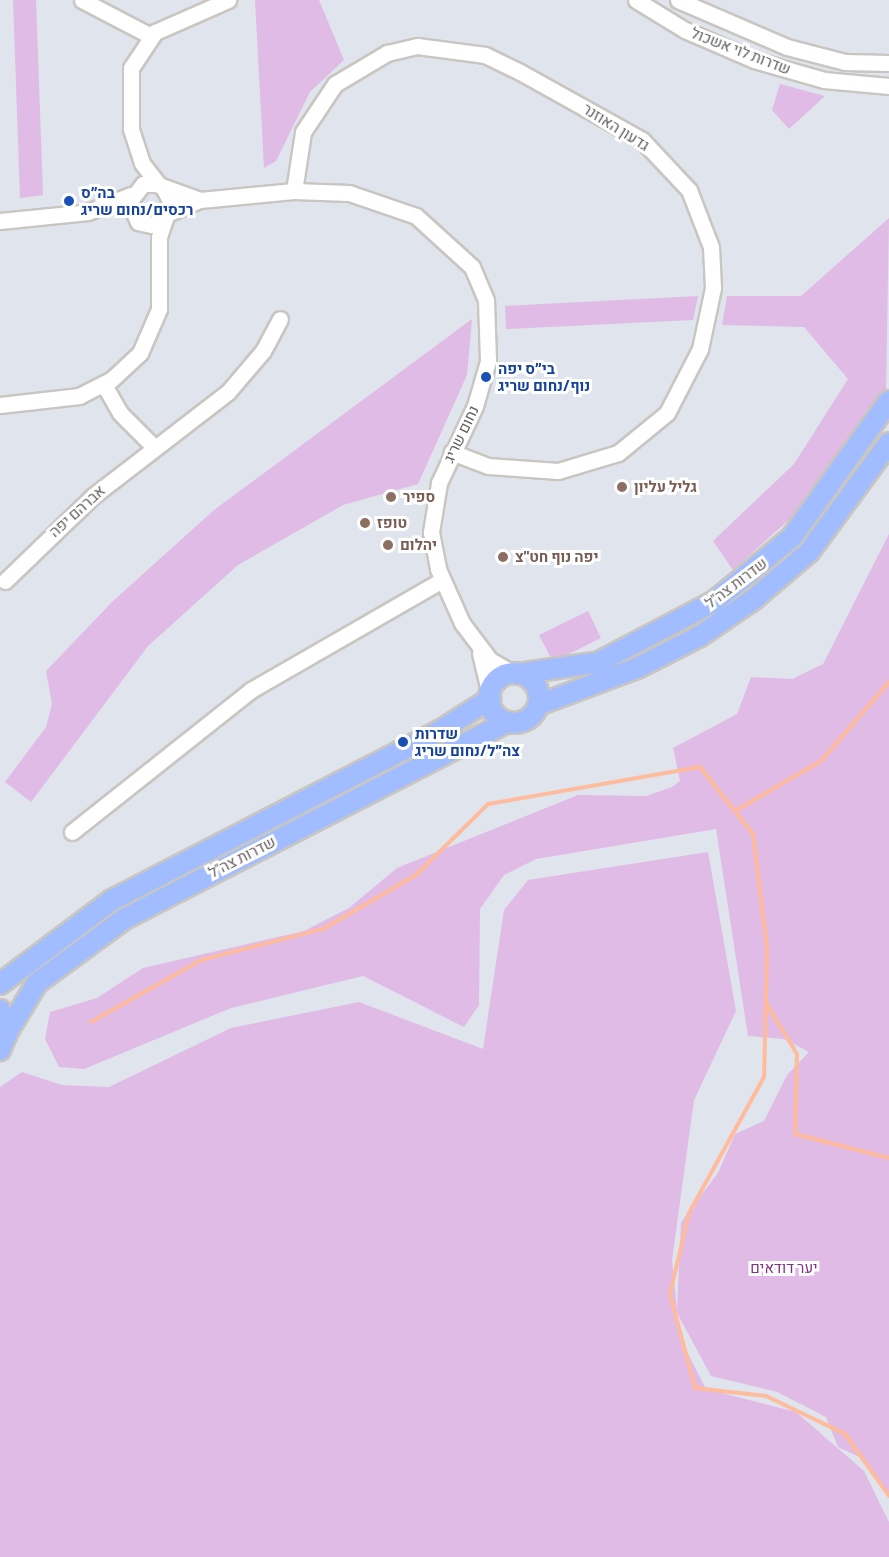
<!DOCTYPE html>
<meta charset="utf-8">
<style>
body{margin:0}
#map{position:relative;width:889px;height:1557px;overflow:hidden;background:#e0e4ec;font-family:Barlow,Heebo,sans-serif}
div>[style]{position:absolute}
.green>*{inset:0;background:#e0bbe5}
.stream>*{height:4px;margin:-2px;padding:0 2px;transform-origin:2px;border-radius:2px;background:#ffbb9d}
.roads{filter:drop-shadow(2px 0 #c9c6c2) drop-shadow(-2px 0 #c9c6c2) drop-shadow(0 2px #c9c6c2) drop-shadow(0 -2px #c9c6c2)}
.minor>*{height:15px;margin:-7.5px;padding:0 7.5px;transform-origin:7.5px;border-radius:7.5px;background:#fff}
.major>*{height:20px;margin:-10px;padding:0 10px;transform-origin:10px;border-radius:10px;background:#a2bdff}
.major>.ring{margin:-10px;padding:0;box-sizing:content-box;background:none;border:20px solid #a2bdff;border-radius:50%}
.dots>*{width:16px;height:16px;translate:-50% -50%;box-sizing:border-box;border:3px solid #fff;border-radius:50%}
span{translate:-50% -50%;white-space:nowrap;text-align:center;line-height:1.15;-webkit-text-stroke:6px #fff;paint-order:stroke}
.street-label{font-size:15px;color:#615c59}
.transit-label{font-size:15px;color:#164399;font-weight:700}
.left{translate:0 -50%;text-align:left}
.education-label{font-size:15px;color:#785e54;font-weight:700}
.park-label{font-size:15px;color:#803287}
</style>
<div id="map">
<div class="green">
<i style="clip-path:polygon(13px 0,36px 0,43px 195px,20px 198px)"></i>
<i style="clip-path:polygon(255px 0,319px 0,344px 60px,310px 92px,276px 161px,264px 168px)"></i>
<i style="clip-path:polygon(780px 84px,825px 96px,789px 129px,772px 110px)"></i>
<i style="clip-path:polygon(889px 218px,886px 390px,864px 429px,809px 502px,733px 570px,713px 541px,794px 464px,848px 379px,804px 327px,722px 325px,727px 296px,801px 296px)"></i>
<i style="clip-path:polygon(698px 296px,693px 320px,506px 329px,505px 306px)"></i>
<i style="clip-path:polygon(472px 319px,467px 375px,418px 484px,343px 505px,238px 565px,148px 646px,31px 802px,5px 782px,46px 727px,52px 704px,46px 671px,113px 601px,214px 510px)"></i>
<i style="clip-path:polygon(889px 534px,889px 1495px,866px 1460px,838px 1447px,826px 1417px,777px 1392px,711px 1376px,677px 1313px,679px 1336px,706px 1389px,796px 1412px,864px 1471px,889px 1522px,889px 1557px,0 1557px,0 1087px,22px 1072px,62px 1085px,109px 1087px,231px 1028px,359px 1002px,483px 1049px,504px 910px,528px 880px,708px 852px,736px 1011px,694px 1100px,672px 1260px,677px 1310px,681px 1222px,718px 1173px,735px 1134px,764px 1121px,787px 1075px,809px 1052px,784px 1039px,748px 1036px,716px 829px,536px 859px,504px 875px,480px 909px,479px 1005px,464px 1027px,363px 976px,231px 1008px,84px 1069px,59px 1067px,45px 1039px,50px 1012px,97px 998px,143px 968px,304px 931px,349px 908px,397px 868px,578px 795px,646px 796px,672px 787px,680px 781px,673px 748px,737px 714px,751px 677px,792px 679px,823px 664px)"></i>
<i style="clip-path:polygon(588px 611px,601px 638px,553px 662px,539px 635px)"></i>
</div>
<div class="stream">
<i style="left:735px;top:811px;width:99px;rotate:-30.2deg"></i>
<i style="left:821px;top:761px;width:104px;rotate:-49.3deg"></i>
<i style="left:766px;top:1003px;width:60px;rotate:58.7deg"></i>
<i style="left:797px;top:1054px;width:80px;rotate:91.4deg"></i>
<i style="left:795px;top:1134px;width:97px;rotate:14.3deg"></i>
<i style="left:91px;top:1022px;width:126px;rotate:-29.4deg"></i>
<i style="left:201px;top:960px;width:126px;rotate:-14.3deg"></i>
<i style="left:323px;top:929px;width:108px;rotate:-30.1deg"></i>
<i style="left:416px;top:875px;width:101px;rotate:-44.6deg"></i>
<i style="left:488px;top:804px;width:215px;rotate:-9.9deg"></i>
<i style="left:700px;top:767px;width:85px;rotate:51.7deg"></i>
<i style="left:753px;top:834px;width:115px;rotate:83deg"></i>
<i style="left:767px;top:948px;width:129px;rotate:91.3deg"></i>
<i style="left:764px;top:1077px;width:155px;rotate:118.9deg"></i>
<i style="left:689px;top:1213px;width:83px;rotate:103.2deg"></i>
<i style="left:670px;top:1294px;width:97px;rotate:75.1deg"></i>
<i style="left:695px;top:1388px;width:71px;rotate:6.4deg"></i>
<i style="left:766px;top:1396px;width:88px;rotate:25.7deg"></i>
<i style="left:845px;top:1434px;width:76px;rotate:54.6deg"></i>
</div>
<div class="roads">
<div class="minor">
<i style="left:82px;top:0;width:78px;rotate:27.6deg"></i>
<i style="left:636px;top:0;width:57px;rotate:31.5deg"></i>
<i style="left:685px;top:30px;width:75px;rotate:23.5deg"></i>
<i style="left:754px;top:60px;width:73px;rotate:15.9deg"></i>
<i style="left:824px;top:80px;width:65px;rotate:5.3deg"></i>
<i style="left:678px;top:0;width:119px;rotate:23.3deg"></i>
<i style="left:787px;top:47px;width:60px;rotate:14.5deg"></i>
<i style="left:845px;top:62px;width:44px;rotate:1.3deg"></i>
<i style="left:159px;top:185px;width:28px;rotate:-128deg"></i>
<i style="left:142px;top:163px;width:36px;rotate:-108deg"></i>
<i style="left:131px;top:129px;width:61px;rotate:-90deg"></i>
<i style="left:131px;top:68px;width:43px;rotate:-56.3deg"></i>
<i style="left:155px;top:32px;width:80px;rotate:-23.7deg"></i>
<i style="left:164px;top:189px;width:16px;rotate:63deg"></i>
<i style="left:171px;top:203px;width:17px;rotate:111deg"></i>
<i style="left:165px;top:219px;width:15px;rotate:157deg"></i>
<i style="left:151px;top:225px;width:13px;rotate:-167deg"></i>
<i style="left:138px;top:222px;width:22px;rotate:-114deg"></i>
<i style="left:129px;top:202px;width:23px;rotate:-52deg"></i>
<i style="left:143px;top:184px;width:13px"></i>
<i style="left:156px;top:184px;width:44px;rotate:20.1deg"></i>
<i style="left:294px;top:191px;width:60px;rotate:-81.3deg"></i>
<i style="left:303px;top:132px;width:58px;rotate:-56.3deg"></i>
<i style="left:335px;top:84px;width:61px;rotate:-30.8deg"></i>
<i style="left:387px;top:53px;width:31px;rotate:-13deg"></i>
<i style="left:417px;top:46px;width:69px;rotate:7.5deg"></i>
<i style="left:485px;top:55px;width:39px;rotate:26deg"></i>
<i style="left:520px;top:72px;width:140px;rotate:29.1deg"></i>
<i style="left:642px;top:140px;width:69px;rotate:46.8deg"></i>
<i style="left:689px;top:190px;width:61px;rotate:68.9deg"></i>
<i style="left:711px;top:247px;width:41px;rotate:87.2deg"></i>
<i style="left:713px;top:288px;width:62px;rotate:102deg"></i>
<i style="left:700px;top:349px;width:72px;rotate:117.3deg"></i>
<i style="left:667px;top:413px;width:63px;rotate:140.8deg"></i>
<i style="left:618px;top:453px;width:63px;rotate:163.3deg"></i>
<i style="left:558px;top:471px;width:70px;rotate:-175.9deg"></i>
<i style="left:488px;top:466px;width:39px;rotate:-159deg"></i>
<i style="left:169px;top:213px;width:34px;rotate:-23deg"></i>
<i style="left:200px;top:200px;width:94px;rotate:-5.5deg"></i>
<i style="left:294px;top:191px;width:55px;rotate:2.1deg"></i>
<i style="left:349px;top:193px;width:71px;rotate:18.9deg"></i>
<i style="left:416px;top:216px;width:76px;rotate:42.3deg"></i>
<i style="left:472px;top:267px;width:36px;rotate:67deg"></i>
<i style="left:486px;top:300px;width:61px;rotate:88.1deg"></i>
<i style="left:488px;top:361px;width:47px;rotate:106.1deg"></i>
<i style="left:475px;top:406px;width:85px;rotate:115.1deg"></i>
<i style="left:439px;top:483px;width:50px;rotate:99.3deg"></i>
<i style="left:431px;top:532px;width:38px;rotate:79deg"></i>
<i style="left:438px;top:569px;width:59px;rotate:66deg"></i>
<i style="left:462px;top:623px;width:46px;rotate:52.9deg"></i>
<i style="left:490px;top:660px;width:28px;rotate:30deg"></i>
<i style="left:0;top:221px;width:88px;rotate:-5.8deg"></i>
<i style="left:88px;top:212px;width:46px;rotate:-21.6deg"></i>
<i style="left:104px;top:385px;width:32px;rotate:60deg"></i>
<i style="left:120px;top:413px;width:49px;rotate:45deg"></i>
<i style="left:0;top:405px;width:80px;rotate:-6.5deg"></i>
<i style="left:79px;top:396px;width:36px;rotate:-27deg"></i>
<i style="left:111px;top:380px;width:40px;rotate:-43deg"></i>
<i style="left:140px;top:353px;width:48px;rotate:-66.6deg"></i>
<i style="left:159px;top:309px;width:72px;rotate:-90deg"></i>
<i style="left:159px;top:237px;width:19px;rotate:-72deg"></i>
<i style="left:5px;top:581px;width:122px;rotate:-44deg"></i>
<i style="left:93px;top:496px;width:170px;rotate:-37.6deg"></i>
<i style="left:228px;top:392px;width:54px;rotate:-49.5deg"></i>
<i style="left:263px;top:351px;width:36px;rotate:-62deg"></i>
<i style="left:480px;top:653px;width:43px;rotate:76.6deg"></i>
<i style="left:72px;top:832px;width:228px;rotate:-38.4deg"></i>
<i style="left:251px;top:690px;width:220px;rotate:-29.9deg"></i>
</div>
<div class="major">
<i class="ring" style="left:489px;top:673px;width:30px;height:30px"></i>
<i style="left:518px;top:674px;width:82px;rotate:-8.4deg"></i>
<i style="left:599px;top:662px;width:131px;rotate:-27.7deg"></i>
<i style="left:715px;top:601px;width:100px;rotate:-39.7deg"></i>
<i style="left:792px;top:537px;width:167px;rotate:-54.5deg"></i>
<i style="left:538px;top:705px;width:106px;rotate:-20.5deg"></i>
<i style="left:637px;top:668px;width:71px;rotate:-26.9deg"></i>
<i style="left:700px;top:636px;width:65px;rotate:-34.4deg"></i>
<i style="left:754px;top:599px;width:72px;rotate:-40.5deg"></i>
<i style="left:809px;top:552px;width:135px;rotate:-53.7deg"></i>
<i style="left:0;top:984px;width:140px;rotate:-36.9deg"></i>
<i style="left:112px;top:900px;width:367px;rotate:-27.3deg"></i>
<i style="left:438px;top:732px;width:62px;rotate:-32.4deg"></i>
<i style="left:0;top:1010px;width:22px;rotate:69deg"></i>
<i style="left:8px;top:1031px;width:21px;rotate:113deg"></i>
<i style="left:8px;top:1031px;width:56px;rotate:-58.9deg"></i>
<i style="left:37px;top:983px;width:108px;rotate:-36.3deg"></i>
<i style="left:124px;top:919px;width:431px;rotate:-27.2deg"></i>
</div>
</div>
<div class="dots">
<i style="left:69px;top:201px;background:#1a4fb4"></i>
<i style="left:486px;top:377px;background:#1a4fb4"></i>
<i style="left:622px;top:487px;background:#8d6e63"></i>
<i style="left:391px;top:497px;background:#8d6e63"></i>
<i style="left:365px;top:523px;background:#8d6e63"></i>
<i style="left:388px;top:545px;background:#8d6e63"></i>
<i style="left:503px;top:557px;background:#8d6e63"></i>
<i style="left:403px;top:742px;background:#1a4fb4"></i>
</div>
<div class="street-label">
<span style="left:741px;top:51px;rotate:21deg">שדרות לוי אשכול</span>
<span style="left:616px;top:127px;rotate:32deg">גדעון האוזנר</span>
<span style="left:461px;top:434px;rotate:-64deg">נחום שריג</span>
<span style="left:77px;top:511px;rotate:-42deg">אברהם יפה</span>
<span style="left:736px;top:583px;rotate:-37deg">שדרות צה"ל</span>
<span style="left:242px;top:857px;rotate:-27deg">שדרות צה"ל</span>
</div>
<div class="transit-label">
<span class="left" style="left:81px;top:201px">בה״ס<br>רכסים/נחום שריג</span>
<span class="left" style="left:498px;top:377px">בי״ס יפה<br>נוף/נחום שריג</span>
<span class="left" style="left:415px;top:742px">שדרות<br>צה״ל/נחום שריג</span>
</div>
<div class="education-label">
<span class="left" style="left:634px;top:487px">גליל עליון</span>
<span class="left" style="left:403px;top:497px">ספיר</span>
<span class="left" style="left:377px;top:523px">טופז</span>
<span class="left" style="left:400px;top:545px">יהלום</span>
<span class="left" style="left:515px;top:557px">יפה נוף חט"צ</span>
</div>
<div class="park-label">
<span style="left:784px;top:1268px">יער דודאים</span>
</div>
</div>
